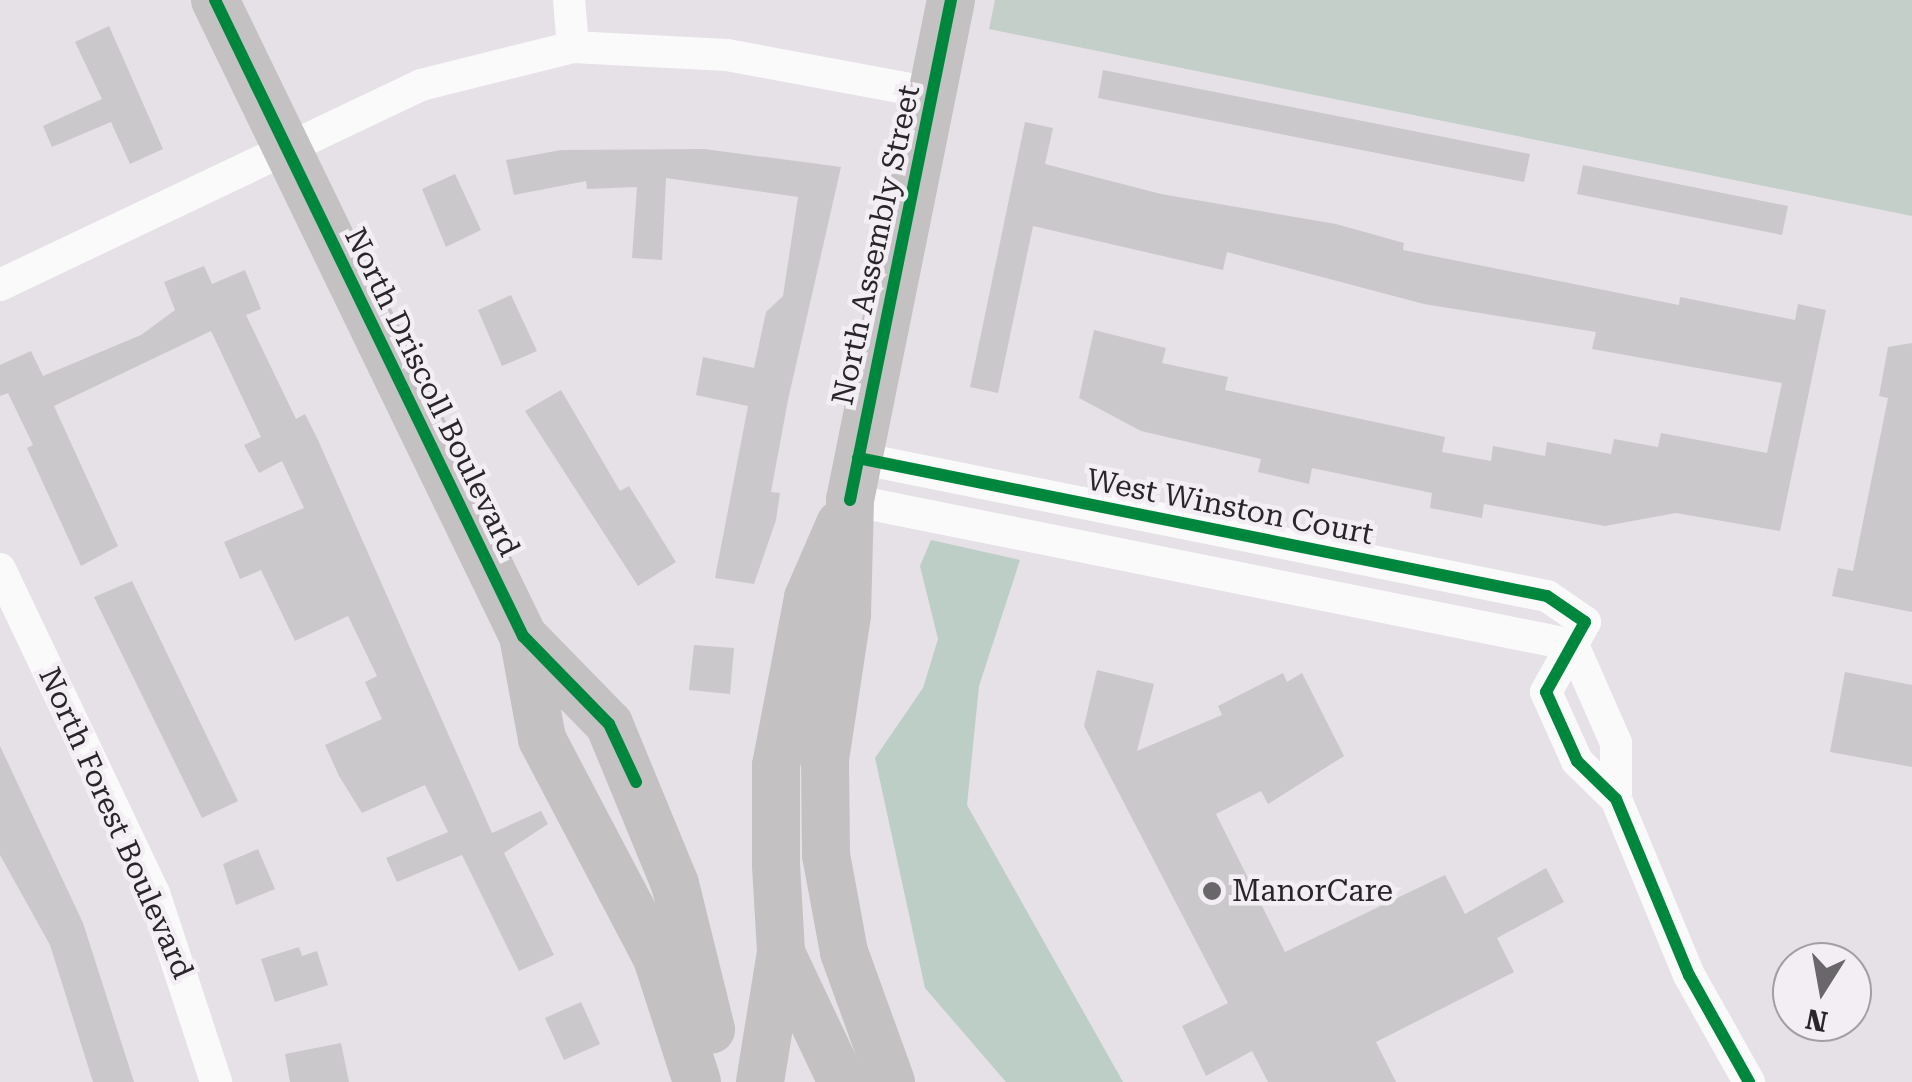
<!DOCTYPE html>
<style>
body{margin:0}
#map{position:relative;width:1912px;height:1082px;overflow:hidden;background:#e5e1e6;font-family:"Roboto Serif",serif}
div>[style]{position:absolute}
.green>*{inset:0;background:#c4cfca}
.forest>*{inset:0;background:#bccec6}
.building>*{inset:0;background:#cbc8cb}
.minor>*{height:32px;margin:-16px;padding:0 16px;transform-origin:16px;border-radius:16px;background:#fbfafb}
.secondary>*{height:48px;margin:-24px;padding:0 24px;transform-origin:24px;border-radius:24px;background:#c4c1c2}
.cycleway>*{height:12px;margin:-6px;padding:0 6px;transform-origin:6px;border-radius:6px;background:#00873e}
.dots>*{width:28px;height:28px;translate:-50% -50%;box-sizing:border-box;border:5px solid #f3eef4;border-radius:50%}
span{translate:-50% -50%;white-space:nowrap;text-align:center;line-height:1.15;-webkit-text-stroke:9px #f3eef4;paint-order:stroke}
.street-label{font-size:30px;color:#282629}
.poi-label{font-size:30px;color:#282629}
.left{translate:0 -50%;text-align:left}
.north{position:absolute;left:1772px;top:942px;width:100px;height:100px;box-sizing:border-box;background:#f3eef4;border:2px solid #a29ea3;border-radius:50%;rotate:191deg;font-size:28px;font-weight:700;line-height:40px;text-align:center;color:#282629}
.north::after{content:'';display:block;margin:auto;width:35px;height:45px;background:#6a676b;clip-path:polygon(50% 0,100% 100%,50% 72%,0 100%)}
</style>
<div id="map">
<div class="green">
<i style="clip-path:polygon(995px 0,1912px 0,1912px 216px,989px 29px)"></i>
</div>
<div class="forest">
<i style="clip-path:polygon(931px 540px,1020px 560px,979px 686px,967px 805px,1123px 1082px,1006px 1082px,925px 988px,875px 758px,923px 688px,938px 639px,920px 566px)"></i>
</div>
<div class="building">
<i style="clip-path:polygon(109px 26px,163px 149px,130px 164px,111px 122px,52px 147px,43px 126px,102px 99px,75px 42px)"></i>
<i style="clip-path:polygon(1103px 70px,1530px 154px,1524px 182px,1098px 98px)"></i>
<i style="clip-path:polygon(1025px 122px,1053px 128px,1045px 164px,1161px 194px,1336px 224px,1404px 243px,1403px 250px,1679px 305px,1680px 297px,1795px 320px,1798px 304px,1826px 310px,1780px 531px,1676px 513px,1605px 526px,1484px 504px,1482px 518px,1430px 508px,1432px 493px,1312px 468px,1309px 484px,1258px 472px,1261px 459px,1141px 431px,1079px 398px,1094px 330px,1166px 348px,1162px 363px,1228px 377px,1225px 390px,1445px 437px,1442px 452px,1491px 461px,1493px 446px,1545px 456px,1547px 442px,1611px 454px,1614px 439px,1658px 447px,1661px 433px,1767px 453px,1782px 383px,1592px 349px,1596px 332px,1424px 304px,1227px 252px,1223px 270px,1033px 226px,998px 393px,970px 387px)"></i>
<i style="clip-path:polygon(704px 149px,841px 167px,788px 400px,771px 492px,780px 493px,776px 520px,754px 584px,715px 578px,748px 406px,696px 395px,703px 357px,754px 368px,766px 312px,783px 296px,798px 197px,666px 178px,662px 260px,632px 258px,637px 187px,587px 189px,586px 181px,514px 195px,506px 160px,561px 150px)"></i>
<i style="clip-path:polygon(1583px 165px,1788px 206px,1782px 235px,1577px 194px)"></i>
<i style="clip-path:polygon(455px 174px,481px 230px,446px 247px,422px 189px)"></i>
<i style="clip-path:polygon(204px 266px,212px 284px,245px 270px,261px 309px,246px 315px,296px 419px,305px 414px,318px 440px,492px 833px,541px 811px,548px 824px,504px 853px,554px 955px,519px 971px,462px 855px,397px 882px,386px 858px,448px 832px,425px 785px,362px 813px,339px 776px,325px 745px,382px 719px,365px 682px,377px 676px,348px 616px,295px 641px,261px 570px,240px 579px,224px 542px,304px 508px,282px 461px,259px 473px,244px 445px,261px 437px,211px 331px,54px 406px,118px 546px,81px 566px,27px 448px,33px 445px,8px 393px,0 396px,0 365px,31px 351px,43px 376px,141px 335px,175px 310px,164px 282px)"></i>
<i style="clip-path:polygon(511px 295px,537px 351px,502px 366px,478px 310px)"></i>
<i style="clip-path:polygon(1912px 343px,1912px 612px,1832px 596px,1838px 568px,1853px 571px,1888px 398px,1879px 396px,1888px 347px)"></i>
<i style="clip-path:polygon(561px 390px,620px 491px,629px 486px,676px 562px,638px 586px,525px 411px)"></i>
<i style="clip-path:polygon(132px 581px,238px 801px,202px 818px,94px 597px)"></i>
<i style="clip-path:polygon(694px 645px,734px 648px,730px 694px,689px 690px)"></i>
<i style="clip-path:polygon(1097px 670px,1154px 684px,1137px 751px,1222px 715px,1218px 706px,1283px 673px,1287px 682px,1302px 673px,1344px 756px,1268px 804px,1261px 791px,1216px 814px,1285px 952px,1445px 875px,1465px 914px,1546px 868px,1564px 902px,1497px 938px,1514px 972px,1376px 1042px,1396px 1082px,1268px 1082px,1252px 1051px,1206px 1076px,1182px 1026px,1228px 1003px,1084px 726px)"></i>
<i style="clip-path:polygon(1845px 672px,1912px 685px,1912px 767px,1830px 752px)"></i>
<i style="clip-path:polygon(0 746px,83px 923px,134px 1082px,93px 1082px,50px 945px,0 855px)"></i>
<i style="clip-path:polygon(258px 849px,275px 889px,236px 905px,223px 864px)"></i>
<i style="clip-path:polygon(299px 947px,302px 956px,317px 951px,328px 985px,275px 1002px,261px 959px)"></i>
<i style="clip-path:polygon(581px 1002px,600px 1044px,564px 1060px,545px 1018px)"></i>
<i style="clip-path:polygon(341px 1043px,349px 1082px,290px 1082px,285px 1054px)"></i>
</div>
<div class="minor">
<i style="left:569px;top:0;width:47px;rotate:85.1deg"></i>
<i style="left:0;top:285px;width:466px;rotate:-25.4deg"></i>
<i style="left:421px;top:85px;width:157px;rotate:-14deg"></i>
<i style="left:573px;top:47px;width:154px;rotate:3deg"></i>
<i style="left:727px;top:55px;width:208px;rotate:10.5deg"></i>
<i style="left:858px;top:458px;width:703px;rotate:11.33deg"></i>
<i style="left:1547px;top:596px;width:46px;rotate:34.4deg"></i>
<i style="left:1585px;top:622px;width:80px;rotate:119.1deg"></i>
<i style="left:1546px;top:692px;width:76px;rotate:65.8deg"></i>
<i style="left:1577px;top:761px;width:54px;rotate:44.3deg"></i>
<i style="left:1616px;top:799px;width:191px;rotate:67.5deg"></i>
<i style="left:1689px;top:975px;width:123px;rotate:60.7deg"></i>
<i style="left:850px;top:500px;width:737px;rotate:11.34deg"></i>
<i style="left:0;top:569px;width:359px;rotate:64.6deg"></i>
<i style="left:154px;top:893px;width:199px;rotate:71.8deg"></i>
<i style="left:1573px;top:645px;width:107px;rotate:66.3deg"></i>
<i style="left:1616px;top:743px;width:56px;rotate:90deg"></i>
</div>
<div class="secondary">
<i style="left:215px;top:0;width:707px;rotate:64.16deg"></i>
<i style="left:523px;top:636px;width:105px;rotate:79.5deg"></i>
<i style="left:542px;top:739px;width:247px;rotate:62.3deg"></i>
<i style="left:657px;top:958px;width:130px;rotate:72.1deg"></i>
<i style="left:840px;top:524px;width:81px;rotate:113.4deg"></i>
<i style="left:808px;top:598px;width:170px;rotate:100.8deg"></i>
<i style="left:776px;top:765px;width:100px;rotate:90deg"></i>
<i style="left:776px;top:865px;width:88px;rotate:86.7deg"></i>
<i style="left:781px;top:953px;width:143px;rotate:64.7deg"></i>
<i style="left:523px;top:636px;width:123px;rotate:45.7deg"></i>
<i style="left:609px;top:724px;width:173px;rotate:67.6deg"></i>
<i style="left:675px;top:884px;width:150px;rotate:76.1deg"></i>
<i style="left:760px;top:1082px;width:132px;rotate:-80.8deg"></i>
<i style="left:891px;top:1082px;width:138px;rotate:-109.9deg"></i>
<i style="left:844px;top:952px;width:99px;rotate:-100.5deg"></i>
<i style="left:826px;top:855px;width:96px;rotate:-90.6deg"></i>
<i style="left:825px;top:759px;width:146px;rotate:-81.3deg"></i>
<i style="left:847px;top:615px;width:115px;rotate:-88.5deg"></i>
<i style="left:850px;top:500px;width:510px;rotate:-78.58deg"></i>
</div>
<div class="cycleway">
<i style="left:215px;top:0;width:707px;rotate:64.16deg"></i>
<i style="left:523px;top:636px;width:123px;rotate:45.7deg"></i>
<i style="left:609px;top:724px;width:64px;rotate:65deg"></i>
<i style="left:858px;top:458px;width:703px;rotate:11.33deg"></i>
<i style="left:1547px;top:596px;width:46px;rotate:34.4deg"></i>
<i style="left:1585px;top:622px;width:80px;rotate:119.1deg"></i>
<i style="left:1546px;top:692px;width:76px;rotate:65.8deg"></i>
<i style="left:1577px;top:761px;width:54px;rotate:44.3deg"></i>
<i style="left:1616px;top:799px;width:191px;rotate:67.5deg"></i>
<i style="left:1689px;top:975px;width:123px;rotate:60.7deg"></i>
<i style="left:850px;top:500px;width:510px;rotate:-78.58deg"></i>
</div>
<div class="dots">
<i style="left:1212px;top:891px;background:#6a676b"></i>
</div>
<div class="street-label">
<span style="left:876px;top:245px;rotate:-78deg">North Assembly Street</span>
<span style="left:432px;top:392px;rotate:64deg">North Driscoll Boulevard</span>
<span style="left:1230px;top:507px;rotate:11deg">West Winston Court</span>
<span style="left:116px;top:823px;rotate:66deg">North Forest Boulevard</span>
</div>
<div class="poi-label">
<span class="left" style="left:1232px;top:891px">ManorCare</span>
</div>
<div class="north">N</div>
</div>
